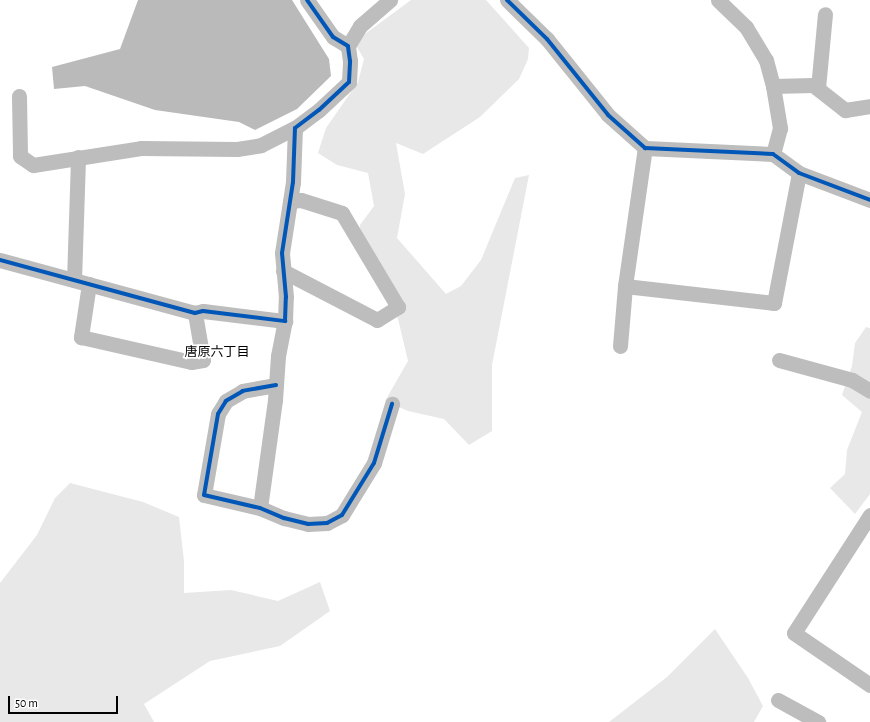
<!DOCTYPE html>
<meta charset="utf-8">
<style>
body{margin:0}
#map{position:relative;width:870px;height:722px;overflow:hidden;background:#fff;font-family:"Alegreya Sans","Noto Sans JP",sans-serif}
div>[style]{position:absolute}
.green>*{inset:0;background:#e8e8e8}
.water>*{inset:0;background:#bababa}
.street>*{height:15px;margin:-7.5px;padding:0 7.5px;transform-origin:7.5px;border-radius:7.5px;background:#bdbdbd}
.cycleway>*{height:4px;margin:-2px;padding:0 2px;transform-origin:2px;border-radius:2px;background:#0057b8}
span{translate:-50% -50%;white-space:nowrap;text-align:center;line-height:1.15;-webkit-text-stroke:3.5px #fff;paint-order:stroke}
.neighbourhood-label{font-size:13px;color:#000}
.scale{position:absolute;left:8px;top:696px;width:110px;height:18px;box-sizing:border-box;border:2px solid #000;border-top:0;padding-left:5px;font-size:12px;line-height:14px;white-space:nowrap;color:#000;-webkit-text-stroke:3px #fff;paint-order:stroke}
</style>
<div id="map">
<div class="green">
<i style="clip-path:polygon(411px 0,486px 0,529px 48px,528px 59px,519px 79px,480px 117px,423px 154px,396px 143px,405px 194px,397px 238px,446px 294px,461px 286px,481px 260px,515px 178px,529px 175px,492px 365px,492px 431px,469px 445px,444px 419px,408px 411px,385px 401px,408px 361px,399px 323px,384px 272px,361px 256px,360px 225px,374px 206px,368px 173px,337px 165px,318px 153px,326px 128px,358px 82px,364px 59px,354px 42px)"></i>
<i style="clip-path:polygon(866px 327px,870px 328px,870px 494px,855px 514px,830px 488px,845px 474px,847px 450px,862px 412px,842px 395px,852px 366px,855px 343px)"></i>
<i style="clip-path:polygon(70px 483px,143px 502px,179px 517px,184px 561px,184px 593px,231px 590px,278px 601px,320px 582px,330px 611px,280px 646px,210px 661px,144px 704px,154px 722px,0 722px,0 583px,37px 535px,55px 498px)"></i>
<i style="clip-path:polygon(715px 629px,748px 678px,763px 706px,754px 722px,609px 722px,667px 677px)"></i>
</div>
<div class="water">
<i style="clip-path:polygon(138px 0,292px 0,329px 59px,331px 76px,297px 109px,255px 130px,239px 122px,155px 110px,85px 86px,54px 89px,52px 67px,120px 49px)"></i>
</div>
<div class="street">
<i style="left:507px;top:0;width:56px;rotate:44.3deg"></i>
<i style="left:547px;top:39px;width:97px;rotate:51.2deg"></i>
<i style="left:608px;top:115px;width:50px;rotate:41.7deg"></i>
<i style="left:645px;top:148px;width:128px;rotate:2.7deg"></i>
<i style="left:773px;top:154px;width:32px;rotate:36deg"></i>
<i style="left:799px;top:173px;width:76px;rotate:20.8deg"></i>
<i style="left:718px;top:0;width:39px;rotate:44deg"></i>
<i style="left:746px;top:27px;width:39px;rotate:59deg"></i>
<i style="left:766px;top:60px;width:27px;rotate:75deg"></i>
<i style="left:773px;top:86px;width:43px;rotate:80.5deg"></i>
<i style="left:780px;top:128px;width:27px;rotate:105deg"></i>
<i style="left:348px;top:46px;width:23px;rotate:-59deg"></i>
<i style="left:360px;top:26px;width:40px;rotate:-41deg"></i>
<i style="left:773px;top:86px;width:40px;rotate:-1.4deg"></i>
<i style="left:813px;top:85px;width:41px;rotate:38deg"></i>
<i style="left:845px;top:110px;width:25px;rotate:-9deg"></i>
<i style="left:818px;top:88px;width:74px;rotate:-84.6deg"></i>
<i style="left:19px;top:96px;width:60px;rotate:89deg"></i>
<i style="left:20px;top:156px;width:16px;rotate:35deg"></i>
<i style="left:33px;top:165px;width:109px;rotate:-8.9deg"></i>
<i style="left:141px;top:148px;width:96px;rotate:0.6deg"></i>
<i style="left:237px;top:149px;width:24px;rotate:-9deg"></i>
<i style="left:261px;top:145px;width:38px;rotate:-27deg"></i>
<i style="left:0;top:260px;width:202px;rotate:15.2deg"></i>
<i style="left:195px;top:313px;width:8px;rotate:-14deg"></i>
<i style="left:203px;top:311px;width:83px;rotate:7deg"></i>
<i style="left:285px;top:321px;width:24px;rotate:-88deg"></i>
<i style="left:286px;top:297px;width:44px;rotate:-95.2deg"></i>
<i style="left:282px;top:253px;width:72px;rotate:-81.2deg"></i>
<i style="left:293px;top:182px;width:54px;rotate:-87.9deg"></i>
<i style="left:295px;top:128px;width:30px;rotate:-37deg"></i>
<i style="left:319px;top:110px;width:41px;rotate:-43deg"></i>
<i style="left:349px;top:82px;width:21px;rotate:-87deg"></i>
<i style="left:350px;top:61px;width:15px;rotate:-98deg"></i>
<i style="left:348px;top:46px;width:17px;rotate:-149deg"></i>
<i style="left:333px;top:37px;width:45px;rotate:-125.1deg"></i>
<i style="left:283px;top:271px;width:106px;rotate:27.5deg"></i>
<i style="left:377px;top:320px;width:25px;rotate:-32deg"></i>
<i style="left:398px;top:307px;width:109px;rotate:-120.8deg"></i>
<i style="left:342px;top:213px;width:43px;rotate:-162.4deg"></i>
<i style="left:301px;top:200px;width:11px;rotate:175deg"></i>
<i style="left:74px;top:280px;width:123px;rotate:-88.1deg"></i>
<i style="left:89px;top:284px;width:54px;rotate:98.6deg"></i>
<i style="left:81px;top:337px;width:113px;rotate:12.8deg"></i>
<i style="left:191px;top:362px;width:12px;rotate:-9deg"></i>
<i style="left:203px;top:360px;width:48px;rotate:-99.7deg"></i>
<i style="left:625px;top:286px;width:150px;rotate:6.5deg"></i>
<i style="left:774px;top:303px;width:132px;rotate:-79.1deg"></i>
<i style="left:620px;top:346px;width:60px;rotate:-85.2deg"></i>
<i style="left:625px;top:286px;width:139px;rotate:-81.8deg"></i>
<i style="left:779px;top:360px;width:76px;rotate:15.3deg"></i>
<i style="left:852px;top:380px;width:21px;rotate:31deg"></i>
<i style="left:276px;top:385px;width:34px;rotate:170deg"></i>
<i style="left:243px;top:391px;width:20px;rotate:150deg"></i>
<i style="left:226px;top:401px;width:15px;rotate:122deg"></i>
<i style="left:218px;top:414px;width:82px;rotate:99.8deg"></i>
<i style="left:204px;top:495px;width:57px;rotate:13.1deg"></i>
<i style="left:260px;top:508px;width:26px;rotate:23deg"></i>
<i style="left:284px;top:518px;width:25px;rotate:14deg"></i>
<i style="left:308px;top:524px;width:19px;rotate:-3deg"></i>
<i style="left:327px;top:523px;width:17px;rotate:-28deg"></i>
<i style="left:342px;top:515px;width:61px;rotate:-58.4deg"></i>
<i style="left:374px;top:463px;width:62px;rotate:-73deg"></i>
<i style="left:260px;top:508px;width:109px;rotate:-82.1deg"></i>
<i style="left:275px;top:400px;width:44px;rotate:-86.1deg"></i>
<i style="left:278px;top:356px;width:36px;rotate:-79deg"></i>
<i style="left:870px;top:515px;width:140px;rotate:122.8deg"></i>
<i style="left:794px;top:633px;width:92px;rotate:34.4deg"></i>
<i style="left:778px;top:700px;width:46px;rotate:28.8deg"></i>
</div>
<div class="cycleway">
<i style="left:507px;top:0;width:56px;rotate:44.3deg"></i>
<i style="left:547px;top:39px;width:97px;rotate:51.2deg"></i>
<i style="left:608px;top:115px;width:50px;rotate:41.7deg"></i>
<i style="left:645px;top:148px;width:128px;rotate:2.7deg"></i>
<i style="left:773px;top:154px;width:32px;rotate:36deg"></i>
<i style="left:799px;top:173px;width:76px;rotate:20.8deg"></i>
<i style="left:0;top:260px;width:202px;rotate:15.2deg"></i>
<i style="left:195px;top:313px;width:8px;rotate:-14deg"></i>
<i style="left:203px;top:311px;width:83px;rotate:7deg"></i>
<i style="left:285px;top:321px;width:24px;rotate:-88deg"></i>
<i style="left:286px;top:297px;width:44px;rotate:-95.2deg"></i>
<i style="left:282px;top:253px;width:72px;rotate:-81.2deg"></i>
<i style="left:293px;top:182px;width:54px;rotate:-87.9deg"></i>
<i style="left:295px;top:128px;width:30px;rotate:-37deg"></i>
<i style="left:319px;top:110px;width:41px;rotate:-43deg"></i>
<i style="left:349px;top:82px;width:21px;rotate:-87deg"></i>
<i style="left:350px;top:61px;width:15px;rotate:-98deg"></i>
<i style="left:348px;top:46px;width:17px;rotate:-149deg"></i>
<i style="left:333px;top:37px;width:45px;rotate:-125.1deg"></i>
<i style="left:276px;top:385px;width:34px;rotate:170deg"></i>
<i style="left:243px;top:391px;width:20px;rotate:150deg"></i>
<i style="left:226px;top:401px;width:15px;rotate:122deg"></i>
<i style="left:218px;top:414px;width:82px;rotate:99.8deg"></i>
<i style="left:204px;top:495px;width:57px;rotate:13.1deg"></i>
<i style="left:260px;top:508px;width:26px;rotate:23deg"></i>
<i style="left:284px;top:518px;width:25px;rotate:14deg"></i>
<i style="left:308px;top:524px;width:19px;rotate:-3deg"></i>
<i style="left:327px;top:523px;width:17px;rotate:-28deg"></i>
<i style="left:342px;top:515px;width:61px;rotate:-58.4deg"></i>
<i style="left:374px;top:463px;width:62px;rotate:-73deg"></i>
</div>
<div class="neighbourhood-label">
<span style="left:217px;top:353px">唐原六丁目</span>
</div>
<div class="scale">50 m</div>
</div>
